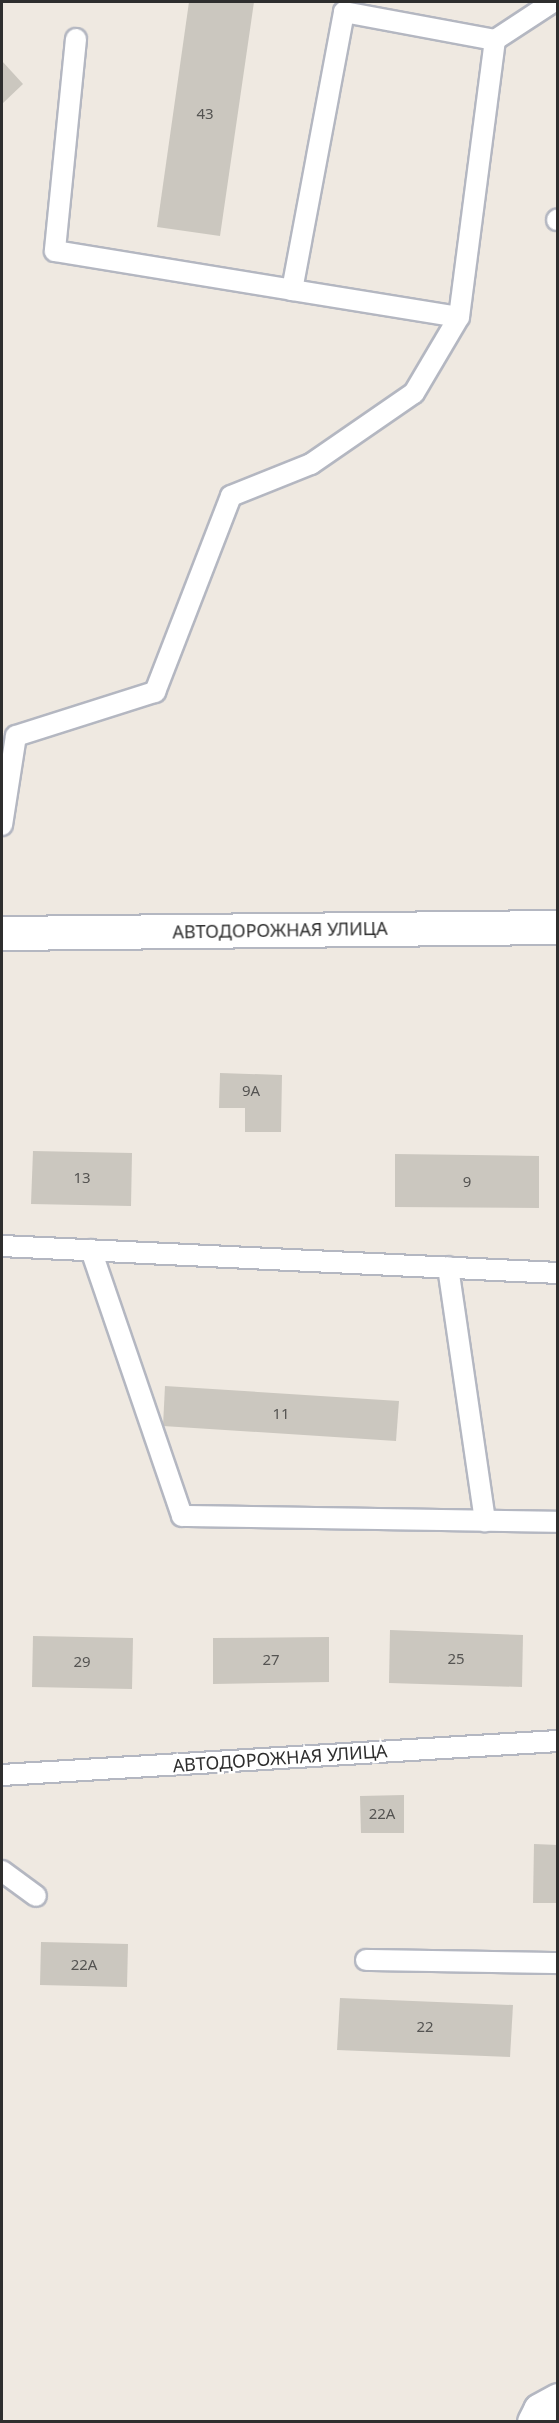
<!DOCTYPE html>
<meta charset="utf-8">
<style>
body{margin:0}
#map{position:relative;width:559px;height:2423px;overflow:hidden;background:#efe9e1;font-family:"Noto Sans",sans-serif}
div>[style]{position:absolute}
.building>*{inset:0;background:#cbc7bf}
.roads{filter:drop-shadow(2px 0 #b4b7c1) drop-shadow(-2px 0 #b4b7c1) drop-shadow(0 2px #b4b7c1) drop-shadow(0 -2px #b4b7c1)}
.lane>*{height:20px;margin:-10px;padding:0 10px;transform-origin:10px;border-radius:10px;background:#fff}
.street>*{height:33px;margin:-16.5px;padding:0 16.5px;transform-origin:16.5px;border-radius:16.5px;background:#fff}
.secondary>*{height:33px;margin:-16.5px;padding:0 16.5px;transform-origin:16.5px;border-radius:16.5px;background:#fff}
span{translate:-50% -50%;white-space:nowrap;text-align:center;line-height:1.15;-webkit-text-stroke:5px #fff;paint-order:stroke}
.number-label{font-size:15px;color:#555452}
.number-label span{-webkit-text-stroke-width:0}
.street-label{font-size:18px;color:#2e2e2e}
.frame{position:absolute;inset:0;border:3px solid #2e2e2e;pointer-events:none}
</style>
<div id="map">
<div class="building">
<i style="clip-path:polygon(189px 2px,254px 2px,220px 236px,157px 227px)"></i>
<i style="clip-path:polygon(2px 61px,23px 84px,2px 104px)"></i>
<i style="clip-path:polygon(220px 1073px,282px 1075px,281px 1132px,245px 1132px,245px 1108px,219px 1108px)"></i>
<i style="clip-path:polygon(33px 1151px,132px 1153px,131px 1206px,31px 1204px)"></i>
<i style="clip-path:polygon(395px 1154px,539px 1156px,539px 1208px,395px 1207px)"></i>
<i style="clip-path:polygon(165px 1386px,399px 1401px,396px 1441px,163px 1426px)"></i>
<i style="clip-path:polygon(390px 1630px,523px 1635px,522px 1687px,389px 1683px)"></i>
<i style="clip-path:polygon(33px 1636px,133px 1638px,132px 1689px,32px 1687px)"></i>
<i style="clip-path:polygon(329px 1637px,329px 1682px,213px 1684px,213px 1638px)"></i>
<i style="clip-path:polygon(404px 1795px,404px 1833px,361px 1833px,360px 1796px)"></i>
<i style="clip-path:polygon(534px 1844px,558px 1845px,558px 1903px,533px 1903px)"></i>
<i style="clip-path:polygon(41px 1942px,128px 1944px,127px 1987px,40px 1985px)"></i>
<i style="clip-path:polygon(340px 1998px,513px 2005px,510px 2057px,337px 2050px)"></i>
</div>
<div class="roads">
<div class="lane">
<i style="left:76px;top:39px;width:213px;rotate:95.7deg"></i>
<i style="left:55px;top:251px;width:240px;rotate:9.3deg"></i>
<i style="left:292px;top:290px;width:283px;rotate:-79.4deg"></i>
<i style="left:344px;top:12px;width:154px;rotate:10.5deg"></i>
<i style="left:495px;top:40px;width:69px;rotate:-33.2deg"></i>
<i style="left:557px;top:220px;width:1px;rotate:-45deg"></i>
<i style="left:292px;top:290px;width:169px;rotate:9.2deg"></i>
<i style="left:459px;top:317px;width:279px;rotate:-82.6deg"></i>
<i style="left:2px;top:825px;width:90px;rotate:-81.1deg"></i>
<i style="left:16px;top:736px;width:146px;rotate:-17.6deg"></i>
<i style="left:155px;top:692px;width:210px;rotate:-68.8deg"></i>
<i style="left:231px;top:496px;width:86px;rotate:-21.8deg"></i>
<i style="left:311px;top:464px;width:125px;rotate:-34.6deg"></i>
<i style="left:414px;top:393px;width:88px;rotate:-59.4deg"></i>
<i style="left:2px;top:1246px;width:557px;rotate:2.78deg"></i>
<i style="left:91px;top:1250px;width:281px;rotate:71.1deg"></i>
<i style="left:182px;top:1516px;width:376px;rotate:0.9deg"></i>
<i style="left:448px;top:1267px;width:257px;rotate:81.7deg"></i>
<i style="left:2px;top:1775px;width:557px;rotate:-3.5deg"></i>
<i style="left:2px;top:1871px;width:42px;rotate:36.3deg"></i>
<i style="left:366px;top:1960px;width:192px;rotate:0.9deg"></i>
</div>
<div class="street">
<i style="left:534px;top:2422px;width:13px;rotate:-63deg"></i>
<i style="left:540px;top:2410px;width:21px;rotate:-29deg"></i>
</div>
<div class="secondary">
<i style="left:2px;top:933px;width:556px;rotate:-0.62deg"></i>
</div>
</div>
<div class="number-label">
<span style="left:205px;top:114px">43</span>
<span style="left:251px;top:1091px">9А</span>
<span style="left:82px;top:1178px">13</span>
<span style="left:467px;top:1182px">9</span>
<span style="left:281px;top:1414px">11</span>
<span style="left:456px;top:1659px">25</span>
<span style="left:271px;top:1660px">27</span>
<span style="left:82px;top:1662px">29</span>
<span style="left:382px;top:1814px">22А</span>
<span style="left:84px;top:1965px">22А</span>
<span style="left:425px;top:2027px">22</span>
</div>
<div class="street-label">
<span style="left:280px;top:930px;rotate:-1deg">АВТОДОРОЖНАЯ УЛИЦА</span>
<span style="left:280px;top:1758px;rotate:-4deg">АВТОДОРОЖНАЯ УЛИЦА</span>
</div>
<div class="frame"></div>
</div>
